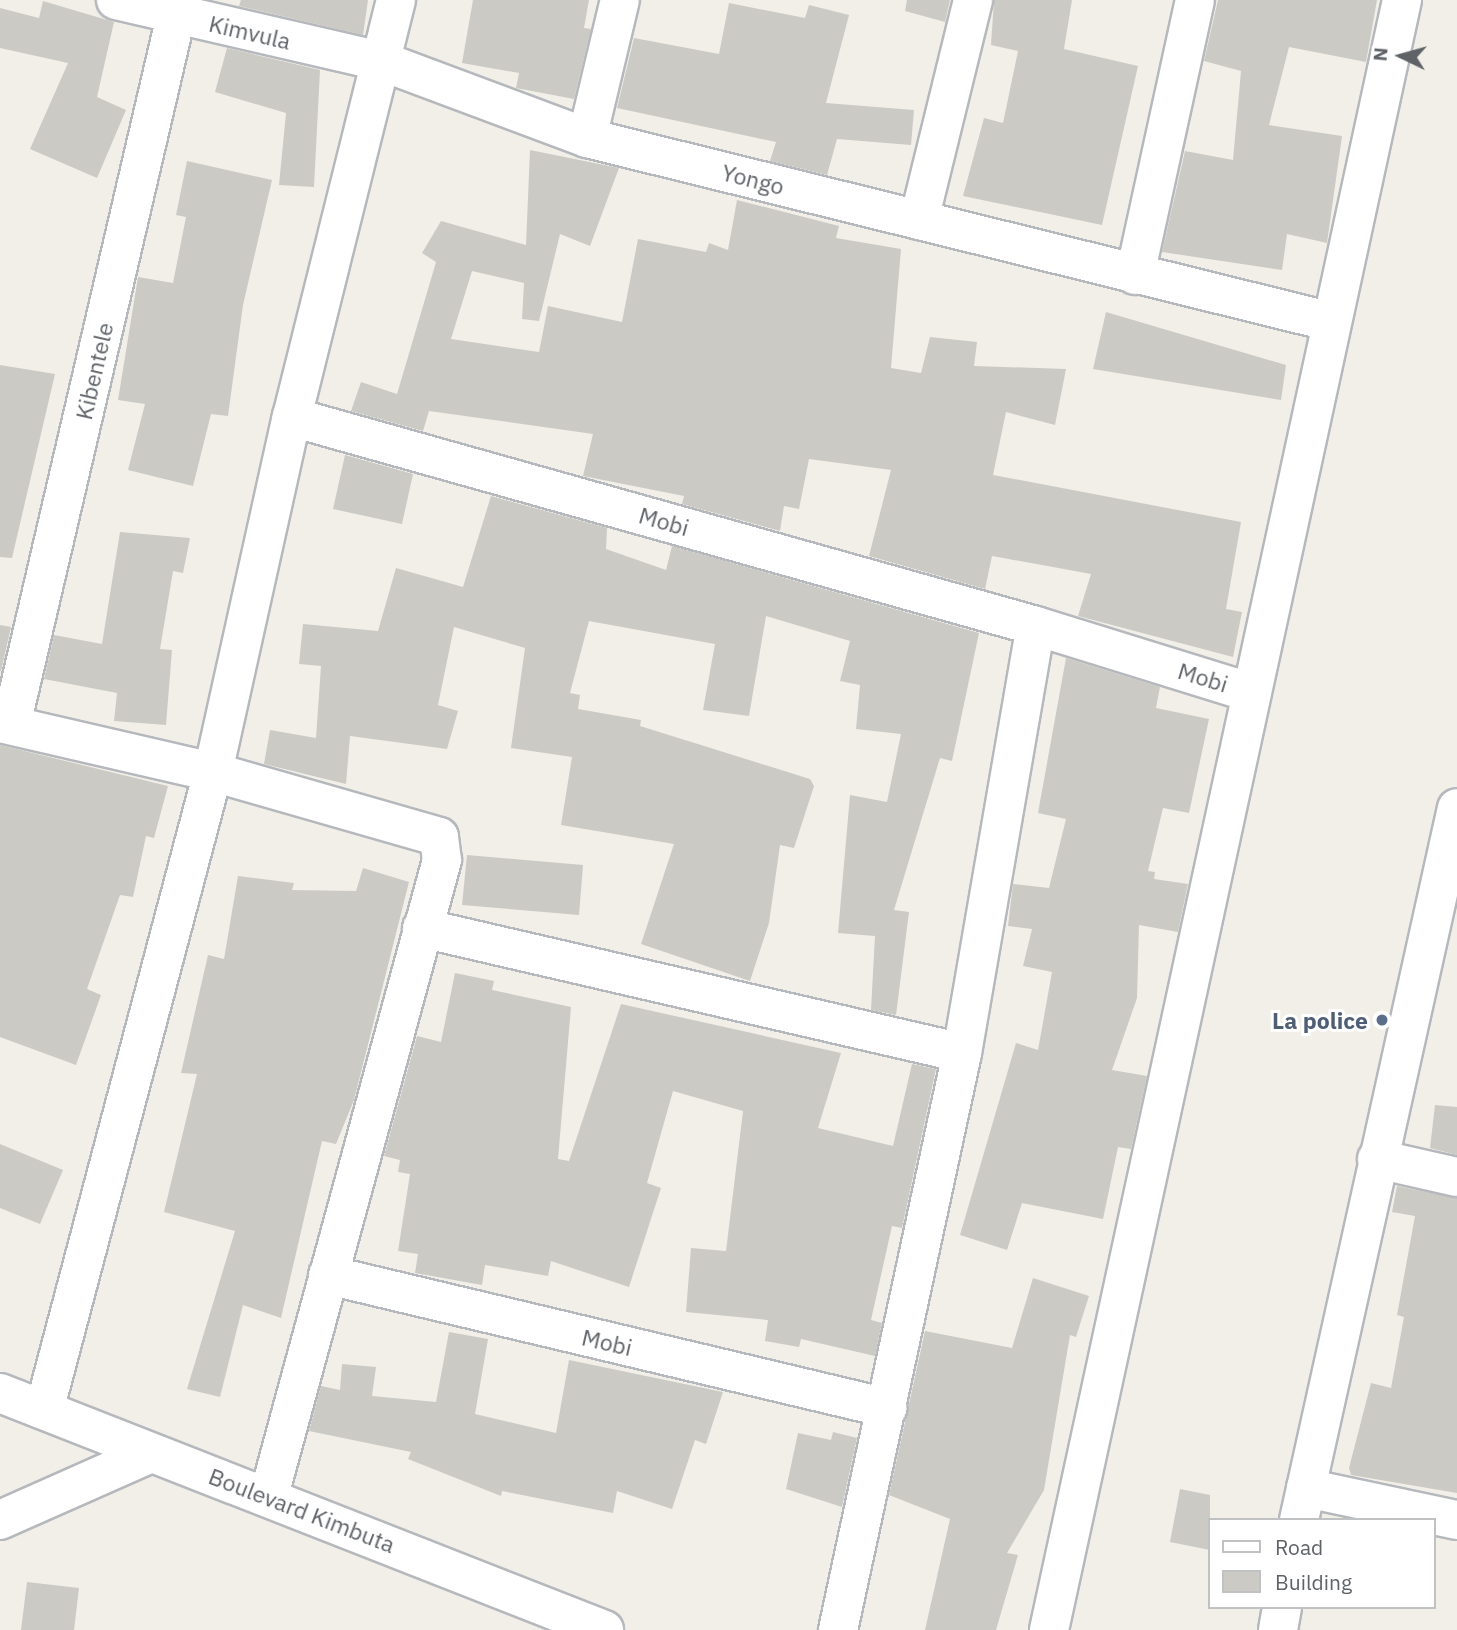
<!DOCTYPE html>
<style>
body{margin:0}
#map{position:relative;width:1457px;height:1630px;overflow:hidden;background:#f1efe8;font-family:"IBM Plex Sans",sans-serif}
div>[style]{position:absolute}
.building>*{inset:0;background:#cccac5}
.roads{filter:drop-shadow(2px 0 #b5b8bc) drop-shadow(-2px 0 #b5b8bc) drop-shadow(0 2px #b5b8bc) drop-shadow(0 -2px #b5b8bc)}
.minor>*{height:38px;margin:-19px;padding:0 19px;transform-origin:19px;border-radius:19px;background:#fff}
.tertiary>*{height:38px;margin:-19px;padding:0 19px;transform-origin:19px;border-radius:19px;background:#fff}
.dots>*{width:19px;height:19px;translate:-50% -50%;box-sizing:border-box;border:4px solid #fff;border-radius:50%}
span{translate:-50% -50%;white-space:nowrap;text-align:center;line-height:1.15;-webkit-text-stroke:6px #fff;paint-order:stroke}
.street-label{font-size:23px;color:#5f6368}
.service-label{font-size:23px;color:#4e5e75;font-weight:700}
.right{translate:-100% -50%;text-align:right}
.legend{position:absolute;left:1208px;top:1518px;width:228px;height:91px;box-sizing:border-box;background:#fff;border:2px solid #bfc1c3;margin:0;padding:9px 12px;list-style:none;font-size:21px;color:#5f6368}
.legend li{display:flex;align-items:center;gap:14px;height:35px}
.legend b{width:35px;border:2px solid #bfc1c3}
.north{position:absolute;left:1366px;top:21px;width:70px;height:70px;-webkit-text-stroke:5px #fff;paint-order:stroke;rotate:275deg;font-size:19px;font-weight:700;line-height:28px;text-align:center;color:#5f6368}
.north::after{content:'';display:block;margin:auto;width:24px;height:32px;background:#5f6368;clip-path:polygon(50% 0,100% 100%,50% 72%,0 100%)}
</style>
<div id="map">
<div class="building">
<i style="clip-path:polygon(241px 0,368px 0,363px 35px,239px 6px)"></i>
<i style="clip-path:polygon(473px 0,589px 0,584px 28px,591px 29px,574px 99px,516px 88px,519px 73px,462px 63px)"></i>
<i style="clip-path:polygon(907px 0,950px 0,945px 22px,905px 11px)"></i>
<i style="clip-path:polygon(994px 0,1072px 0,1064px 49px,1138px 66px,1102px 225px,963px 196px,984px 118px,1003px 123px,1018px 51px,991px 45px)"></i>
<i style="clip-path:polygon(1218px 0,1377px 0,1366px 62px,1289px 47px,1269px 125px,1342px 136px,1327px 243px,1287px 234px,1282px 270px,1162px 252px,1185px 151px,1233px 160px,1241px 71px,1204px 61px)"></i>
<i style="clip-path:polygon(43px 1px,114px 22px,97px 97px,126px 110px,97px 178px,30px 149px,68px 63px,0 48px,0 8px,39px 18px)"></i>
<i style="clip-path:polygon(729px 3px,805px 18px,809px 5px,849px 15px,826px 103px,914px 110px,911px 145px,837px 139px,827px 175px,770px 161px,776px 142px,617px 108px,634px 38px,719px 54px)"></i>
<i style="clip-path:polygon(227px 48px,320px 70px,314px 187px,279px 185px,286px 113px,215px 92px)"></i>
<i style="clip-path:polygon(530px 150px,619px 168px,590px 246px,560px 234px,539px 321px,522px 319px,524px 283px,472px 271px,451px 339px,539px 352px,548px 306px,622px 322px,638px 239px,706px 252px,709px 243px,728px 250px,737px 200px,839px 226px,836px 238px,901px 249px,891px 368px,921px 373px,930px 337px,977px 342px,974px 366px,1066px 369px,1055px 425px,1006px 412px,993px 475px,1241px 522px,1226px 609px,1242px 612px,1233px 657px,1078px 616px,1091px 574px,992px 556px,985px 589px,869px 556px,891px 470px,809px 459px,799px 509px,784px 506px,780px 531px,682px 504px,684px 496px,583px 476px,593px 434px,429px 411px,423px 431px,351px 411px,361px 382px,397px 394px,436px 262px,422px 253px,441px 221px,526px 245px)"></i>
<i style="clip-path:polygon(187px 161px,272px 180px,243px 305px,228px 416px,211px 414px,193px 486px,128px 470px,145px 404px,118px 400px,138px 277px,173px 283px,186px 217px,176px 215px)"></i>
<i style="clip-path:polygon(1106px 312px,1286px 365px,1281px 400px,1093px 369px)"></i>
<i style="clip-path:polygon(0 365px,55px 374px,12px 558px,0 557px)"></i>
<i style="clip-path:polygon(345px 455px,413px 474px,402px 524px,333px 509px)"></i>
<i style="clip-path:polygon(491px 496px,607px 528px,606px 549px,666px 570px,672px 546px,979px 633px,952px 761px,940px 758px,894px 910px,909px 912px,896px 1015px,871px 1010px,875px 936px,838px 933px,850px 795px,887px 802px,901px 734px,856px 729px,860px 685px,840px 681px,850px 641px,766px 616px,749px 716px,703px 710px,715px 644px,589px 621px,570px 693px,580px 695px,578px 709px,641px 720px,640px 726px,810px 779px,814px 786px,794px 848px,780px 845px,769px 923px,750px 981px,641px 944px,674px 844px,561px 825px,572px 757px,511px 748px,525px 648px,454px 627px,438px 705px,458px 711px,447px 749px,350px 736px,346px 784px,264px 764px,270px 730px,316px 738px,321px 666px,299px 664px,303px 624px,378px 631px,396px 568px,463px 587px)"></i>
<i style="clip-path:polygon(120px 532px,190px 538px,183px 573px,173px 571px,160px 649px,172px 650px,166px 725px,114px 721px,117px 693px,44px 679px,54px 635px,102px 644px)"></i>
<i style="clip-path:polygon(0 625px,11px 627px,1px 671px,0 671px)"></i>
<i style="clip-path:polygon(1066px 658px,1160px 687px,1156px 708px,1209px 719px,1189px 813px,1163px 808px,1148px 871px,1155px 872px,1154px 879px,1188px 884px,1178px 932px,1139px 925px,1137px 998px,1112px 1070px,1147px 1076px,1131px 1149px,1118px 1147px,1103px 1219px,1022px 1203px,1007px 1250px,960px 1235px,1016px 1043px,1038px 1050px,1052px 972px,1023px 966px,1032px 929px,1008px 926px,1013px 884px,1049px 888px,1066px 819px,1038px 813px)"></i>
<i style="clip-path:polygon(0 745px,168px 786px,154px 838px,146px 836px,133px 897px,120px 895px,87px 989px,101px 995px,76px 1065px,0 1037px)"></i>
<i style="clip-path:polygon(467px 855px,583px 865px,579px 915px,462px 905px)"></i>
<i style="clip-path:polygon(363px 868px,409px 882px,354px 1100px,336px 1144px,322px 1141px,281px 1318px,243px 1305px,220px 1397px,187px 1389px,235px 1231px,164px 1212px,197px 1074px,181px 1073px,208px 955px,224px 959px,238px 876px,294px 883px,292px 890px,356px 891px)"></i>
<i style="clip-path:polygon(455px 973px,494px 981px,492px 990px,571px 1007px,558px 1159px,569px 1161px,621px 1004px,841px 1053px,818px 1128px,893px 1146px,912px 1064px,936px 1069px,902px 1228px,892px 1226px,871px 1320px,882px 1323px,875px 1356px,801px 1339px,799px 1347px,765px 1341px,768px 1320px,686px 1312px,691px 1248px,726px 1251px,743px 1111px,673px 1091px,647px 1183px,661px 1188px,629px 1287px,551px 1261px,548px 1276px,485px 1265px,482px 1285px,415px 1273px,418px 1254px,398px 1251px,410px 1174px,398px 1172px,400px 1160px,384px 1156px,417px 1036px,441px 1042px)"></i>
<i style="clip-path:polygon(1435px 1105px,1457px 1107px,1457px 1155px,1430px 1148px)"></i>
<i style="clip-path:polygon(0 1144px,63px 1170px,40px 1224px,0 1208px)"></i>
<i style="clip-path:polygon(1397px 1186px,1457px 1198px,1457px 1493px,1351px 1475px,1349px 1468px,1371px 1383px,1391px 1388px,1404px 1317px,1397px 1315px,1415px 1216px,1392px 1212px)"></i>
<i style="clip-path:polygon(1033px 1278px,1089px 1296px,1076px 1337px,1070px 1335px,1044px 1490px,1007px 1553px,1018px 1555px,996px 1630px,925px 1630px,950px 1519px,889px 1495px,925px 1331px,1012px 1348px)"></i>
<i style="clip-path:polygon(449px 1332px,488px 1339px,475px 1414px,556px 1433px,569px 1360px,723px 1392px,706px 1444px,695px 1440px,672px 1509px,617px 1491px,613px 1513px,502px 1491px,501px 1496px,408px 1459px,411px 1452px,309px 1431px,321px 1386px,340px 1390px,342px 1364px,376px 1367px,372px 1396px,436px 1402px)"></i>
<i style="clip-path:polygon(833px 1432px,857px 1438px,842px 1507px,786px 1489px,798px 1433px,831px 1440px)"></i>
<i style="clip-path:polygon(1180px 1489px,1210px 1495px,1210px 1550px,1170px 1542px)"></i>
<i style="clip-path:polygon(27px 1582px,79px 1588px,74px 1630px,21px 1630px)"></i>
</div>
<div class="roads">
<div class="minor">
<i style="left:116px;top:0;width:275px;rotate:13deg"></i>
<i style="left:384px;top:62px;width:217px;rotate:20.5deg"></i>
<i style="left:587px;top:138px;width:767px;rotate:13.87deg"></i>
<i style="left:587px;top:138px;width:142px;rotate:-76.6deg"></i>
<i style="left:919px;top:220px;width:227px;rotate:-76.2deg"></i>
<i style="left:1135px;top:275px;width:281px;rotate:-77.7deg"></i>
<i style="left:292px;top:417px;width:773px;rotate:15.69deg"></i>
<i style="left:1036px;top:626px;width:223px;rotate:17.2deg"></i>
<i style="left:0;top:723px;width:219px;rotate:13deg"></i>
<i style="left:213px;top:772px;width:235px;rotate:16deg"></i>
<i style="left:439px;top:837px;width:23px;rotate:83deg"></i>
<i style="left:442px;top:860px;width:658px;rotate:105.24deg"></i>
<i style="left:11px;top:725px;width:728px;rotate:-76.9deg"></i>
<i style="left:422px;top:928px;width:554px;rotate:13.03deg"></i>
<i style="left:1377px;top:1159px;width:82px;rotate:12.7deg"></i>
<i style="left:328px;top:1275px;width:575px;rotate:13.38deg"></i>
<i style="left:45px;top:1407px;width:657px;rotate:-75.18deg"></i>
<i style="left:213px;top:772px;width:364px;rotate:-77.5deg"></i>
<i style="left:292px;top:417px;width:430px;rotate:-76deg"></i>
<i style="left:1306px;top:1488px;width:154px;rotate:12deg"></i>
<i style="left:0;top:1520px;width:165px;rotate:-23.9deg"></i>
<i style="left:1299px;top:1520px;width:729px;rotate:-77.49deg"></i>
<i style="left:838px;top:1630px;width:590px;rotate:-77.87deg"></i>
<i style="left:962px;top:1053px;width:433px;rotate:-80.2deg"></i>
<i style="left:1049px;top:1630px;width:1668px;rotate:-77.78deg"></i>
<i style="left:1278px;top:1630px;width:23px;rotate:-80deg"></i>
</div>
<div class="tertiary">
<i style="left:0;top:1393px;width:649px;rotate:21.42deg"></i>
</div>
</div>
<div class="dots">
<i style="left:1382px;top:1020px;background:#5c6f8a"></i>
</div>
<div class="street-label">
<span style="left:250px;top:32px;rotate:13deg">Kimvula</span>
<span style="left:753px;top:179px;rotate:14deg">Yongo</span>
<span style="left:94px;top:371px;rotate:-77deg">Kibentele</span>
<span style="left:664px;top:521px;rotate:16deg">Mobi</span>
<span style="left:1203px;top:677px;rotate:17deg">Mobi</span>
<span style="left:607px;top:1342px;rotate:13deg">Mobi</span>
<span style="left:302px;top:1510px;rotate:21deg">Boulevard Kimbuta</span>
</div>
<div class="service-label">
<span class="right" style="left:1368px;top:1020px">La police</span>
</div>
<ul class="legend">
<li><b style="height:9px;background:#fff"></b>Road</li>
<li><b style="height:19px;background:#cccac5"></b>Building</li>
</ul>
<div class="north">N</div>
</div>
